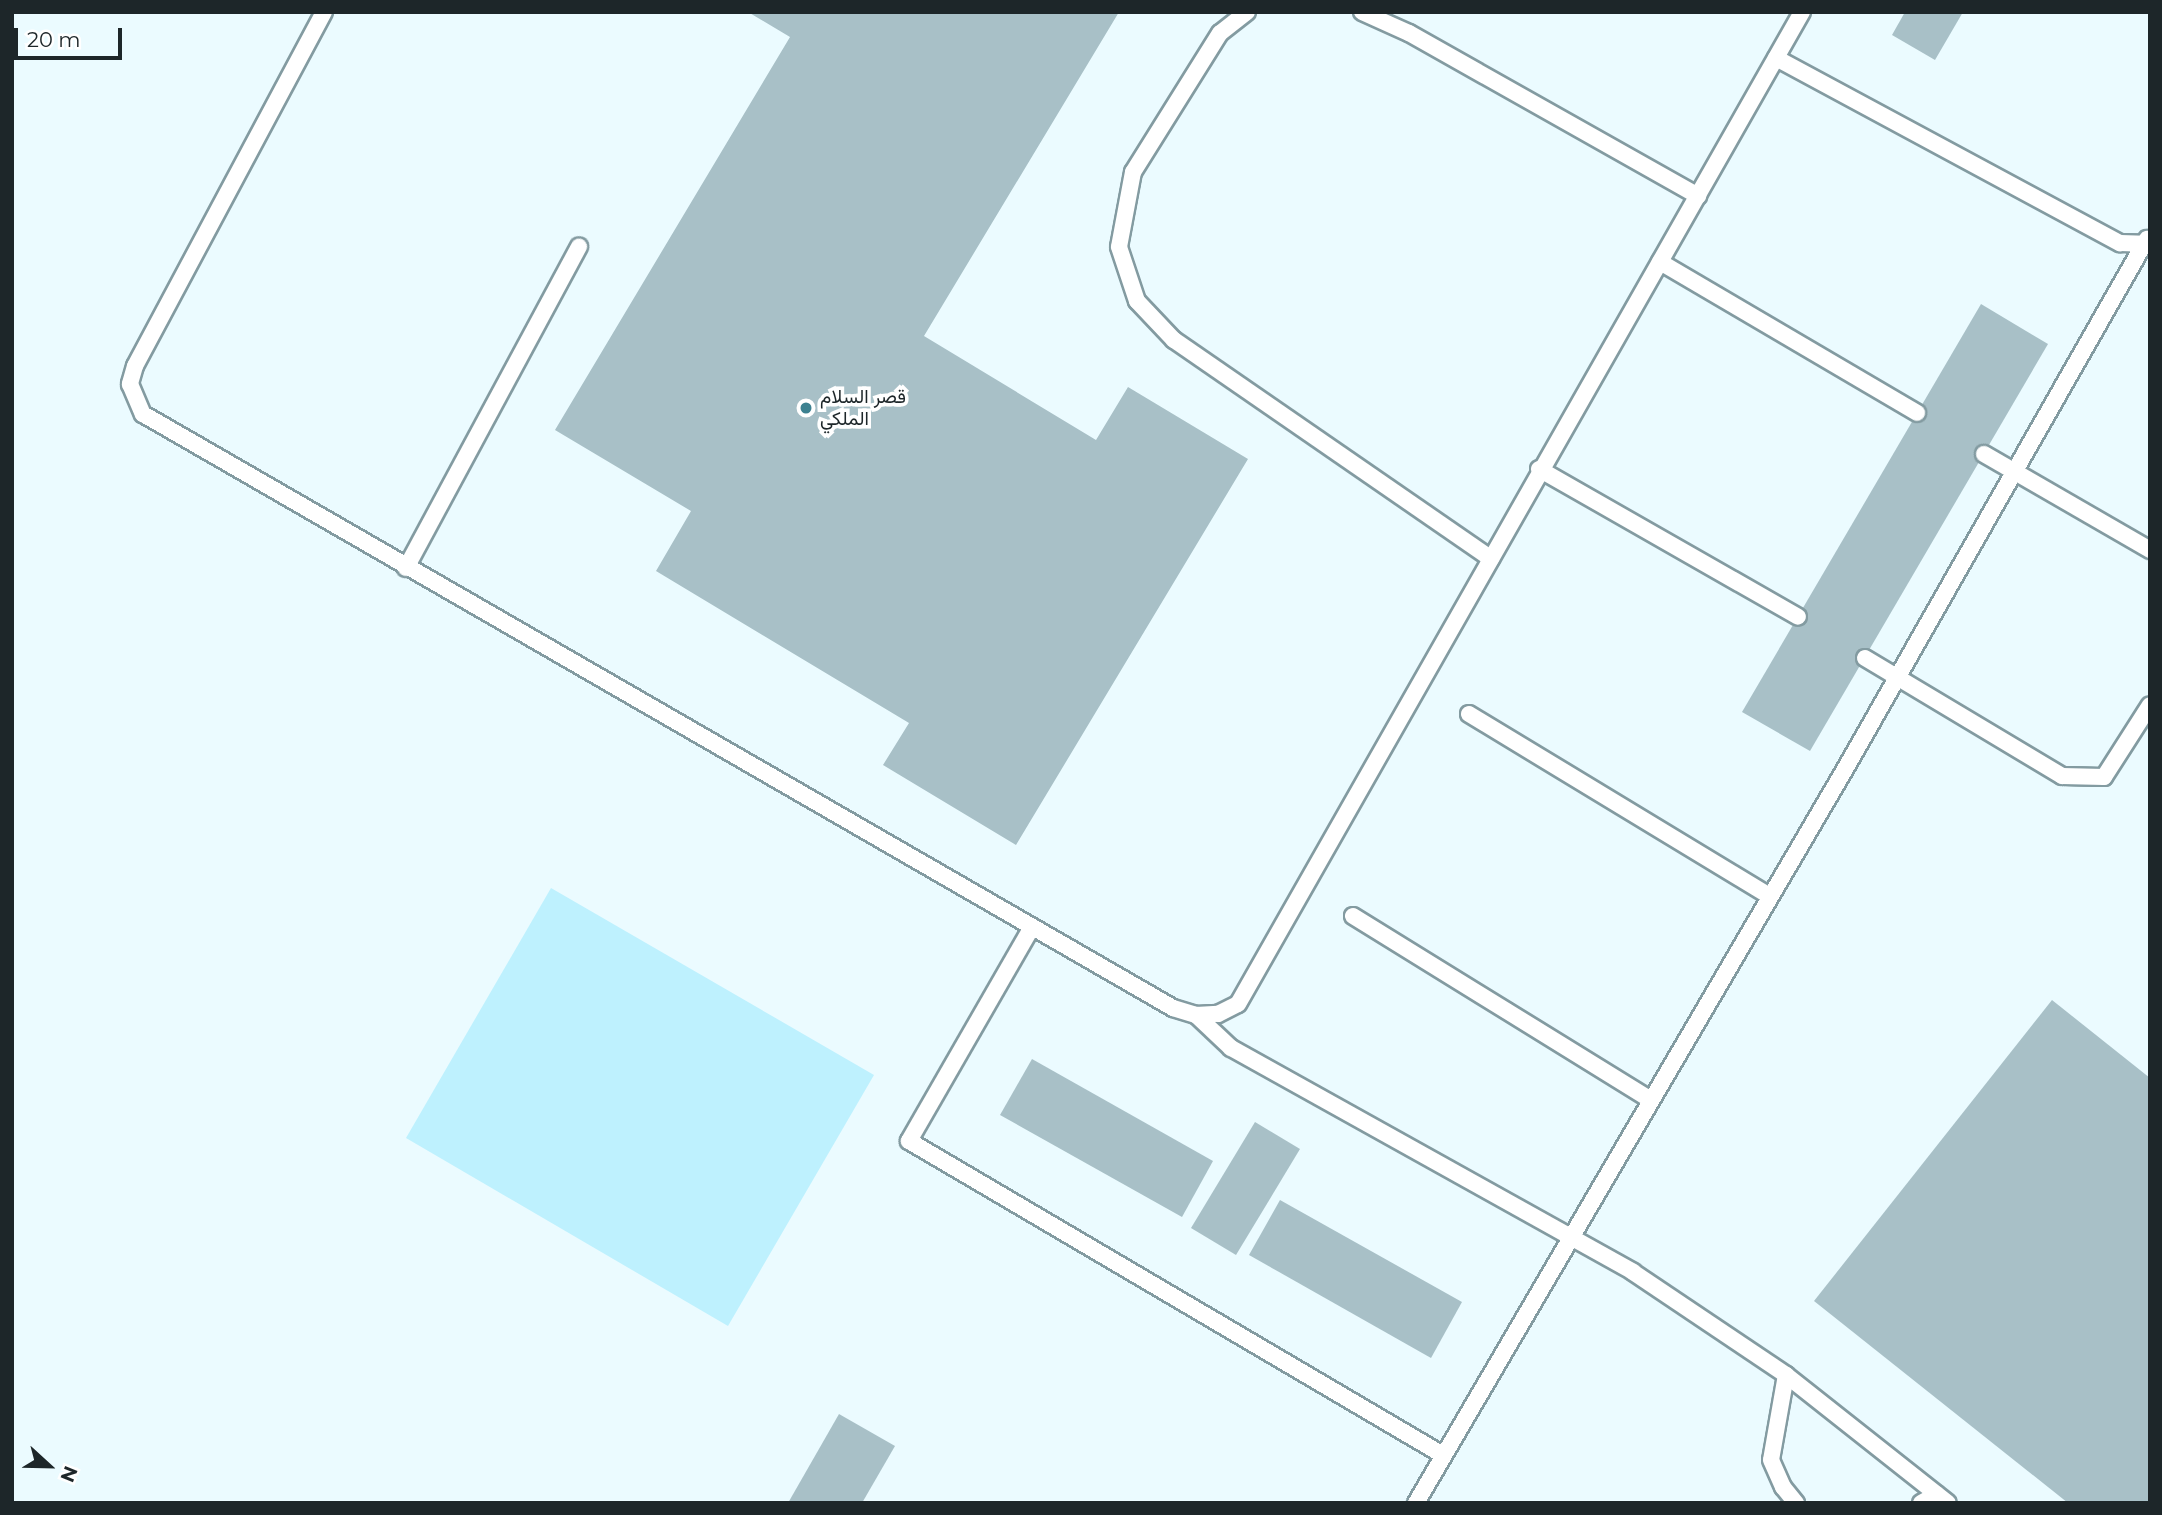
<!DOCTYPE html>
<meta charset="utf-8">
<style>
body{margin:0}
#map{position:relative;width:2162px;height:1515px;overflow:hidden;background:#ebfbff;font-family:Montserrat,Vazirmatn,sans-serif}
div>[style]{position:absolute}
.green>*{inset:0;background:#bef1fe}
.building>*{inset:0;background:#a8c0c7}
.roads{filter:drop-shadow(2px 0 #839ba1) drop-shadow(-2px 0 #839ba1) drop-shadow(0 2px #839ba1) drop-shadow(0 -2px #839ba1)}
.lane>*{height:16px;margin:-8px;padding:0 8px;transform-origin:8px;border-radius:8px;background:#fff}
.dots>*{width:19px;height:19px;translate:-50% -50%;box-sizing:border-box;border:4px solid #fff;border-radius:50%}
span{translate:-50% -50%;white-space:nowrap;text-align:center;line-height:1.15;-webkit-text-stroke:7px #fff;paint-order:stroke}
.poi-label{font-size:19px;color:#1d2629}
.left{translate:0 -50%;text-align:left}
.frame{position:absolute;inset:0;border:14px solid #1d2629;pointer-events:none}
.north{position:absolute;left:14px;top:1431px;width:70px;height:70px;-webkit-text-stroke:5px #fff;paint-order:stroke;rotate:112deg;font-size:19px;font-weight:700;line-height:28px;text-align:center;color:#1d2629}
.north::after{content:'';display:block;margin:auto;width:24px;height:32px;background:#1d2629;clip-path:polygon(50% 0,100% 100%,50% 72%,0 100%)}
.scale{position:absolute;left:14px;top:28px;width:108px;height:32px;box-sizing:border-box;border:4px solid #1d2629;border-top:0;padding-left:9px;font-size:21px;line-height:24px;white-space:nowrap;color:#1d2629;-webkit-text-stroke:5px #fff;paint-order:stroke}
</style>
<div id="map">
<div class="green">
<i style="clip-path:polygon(551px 888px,874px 1075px,728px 1326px,406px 1138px)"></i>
</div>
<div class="building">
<i style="clip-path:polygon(748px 12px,1119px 12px,924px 336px,1096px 440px,1128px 387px,1248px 459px,1016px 845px,883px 765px,909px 723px,656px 571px,691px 511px,555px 430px,790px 37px)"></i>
<i style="clip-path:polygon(1905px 12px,1963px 12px,1935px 60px,1892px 35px)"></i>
<i style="clip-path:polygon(1981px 304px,2048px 344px,1810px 751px,1742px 712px)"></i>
<i style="clip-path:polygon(2052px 1000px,2150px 1078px,2150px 1503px,2068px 1503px,1814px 1301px)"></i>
<i style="clip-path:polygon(1032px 1059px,1213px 1161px,1182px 1217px,1000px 1115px)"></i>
<i style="clip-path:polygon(1255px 1122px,1300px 1149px,1236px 1255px,1191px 1228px)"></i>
<i style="clip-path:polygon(1280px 1200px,1462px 1302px,1431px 1358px,1249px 1255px)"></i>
<i style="clip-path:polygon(839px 1414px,895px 1446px,862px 1503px,788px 1503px)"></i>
</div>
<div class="roads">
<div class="lane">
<i style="left:324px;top:12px;width:401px;rotate:118.1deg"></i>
<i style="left:135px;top:366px;width:19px;rotate:106deg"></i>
<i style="left:130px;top:384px;width:33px;rotate:67deg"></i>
<i style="left:143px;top:414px;width:1189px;rotate:29.97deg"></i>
<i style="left:1173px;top:1008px;width:24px;rotate:17deg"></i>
<i style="left:1196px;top:1015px;width:22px;rotate:-3deg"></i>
<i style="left:1218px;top:1014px;width:22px;rotate:-27deg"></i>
<i style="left:1238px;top:1004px;width:1141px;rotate:-60.38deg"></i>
<i style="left:1247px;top:12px;width:34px;rotate:142deg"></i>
<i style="left:1220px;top:33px;width:164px;rotate:122deg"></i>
<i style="left:1133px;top:172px;width:76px;rotate:100.6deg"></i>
<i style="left:1119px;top:247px;width:57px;rotate:71.6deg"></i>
<i style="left:1137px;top:301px;width:54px;rotate:46.5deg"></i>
<i style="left:1174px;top:340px;width:385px;rotate:34.6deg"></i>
<i style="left:1362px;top:12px;width:51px;rotate:24.1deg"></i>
<i style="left:1409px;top:33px;width:332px;rotate:29.4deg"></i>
<i style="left:1776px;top:58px;width:391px;rotate:28.3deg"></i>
<i style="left:2120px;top:243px;width:24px;rotate:2deg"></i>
<i style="left:2144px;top:244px;width:6px;rotate:-59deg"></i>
<i style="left:1660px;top:262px;width:298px;rotate:30.4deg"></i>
<i style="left:1984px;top:454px;width:192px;rotate:30deg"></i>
<i style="left:1539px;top:469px;width:298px;rotate:29.7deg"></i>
<i style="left:406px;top:568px;width:365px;rotate:-61.7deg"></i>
<i style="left:1865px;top:658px;width:230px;rotate:30.9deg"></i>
<i style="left:2062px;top:776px;width:42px;rotate:1.4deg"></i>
<i style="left:2104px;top:777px;width:85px;rotate:-57.4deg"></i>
<i style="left:1469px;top:714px;width:352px;rotate:31.2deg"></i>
<i style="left:1353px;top:916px;width:348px;rotate:31.7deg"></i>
<i style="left:1032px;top:927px;width:247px;rotate:119.9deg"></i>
<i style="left:909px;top:1141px;width:619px;rotate:30.46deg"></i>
<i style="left:1196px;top:1015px;width:48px;rotate:43.3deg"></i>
<i style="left:1231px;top:1048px;width:460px;rotate:29.1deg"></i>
<i style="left:1633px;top:1272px;width:184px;rotate:33.9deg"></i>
<i style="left:1786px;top:1375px;width:206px;rotate:38.3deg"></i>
<i style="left:1786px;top:1375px;width:86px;rotate:100deg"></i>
<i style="left:1771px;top:1460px;width:30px;rotate:66deg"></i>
<i style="left:1783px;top:1487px;width:21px;rotate:51deg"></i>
<i style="left:1416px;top:1503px;width:848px;rotate:-59.69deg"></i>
<i style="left:1844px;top:771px;width:606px;rotate:-60.35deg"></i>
<i style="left:1921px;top:1503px;width:18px;rotate:-29deg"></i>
</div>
</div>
<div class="dots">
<i style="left:806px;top:408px;background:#3d8190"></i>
</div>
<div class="poi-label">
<span class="left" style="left:820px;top:408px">قصر السلام<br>الملكي</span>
</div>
<div class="frame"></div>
<div class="north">N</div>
<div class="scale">20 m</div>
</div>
